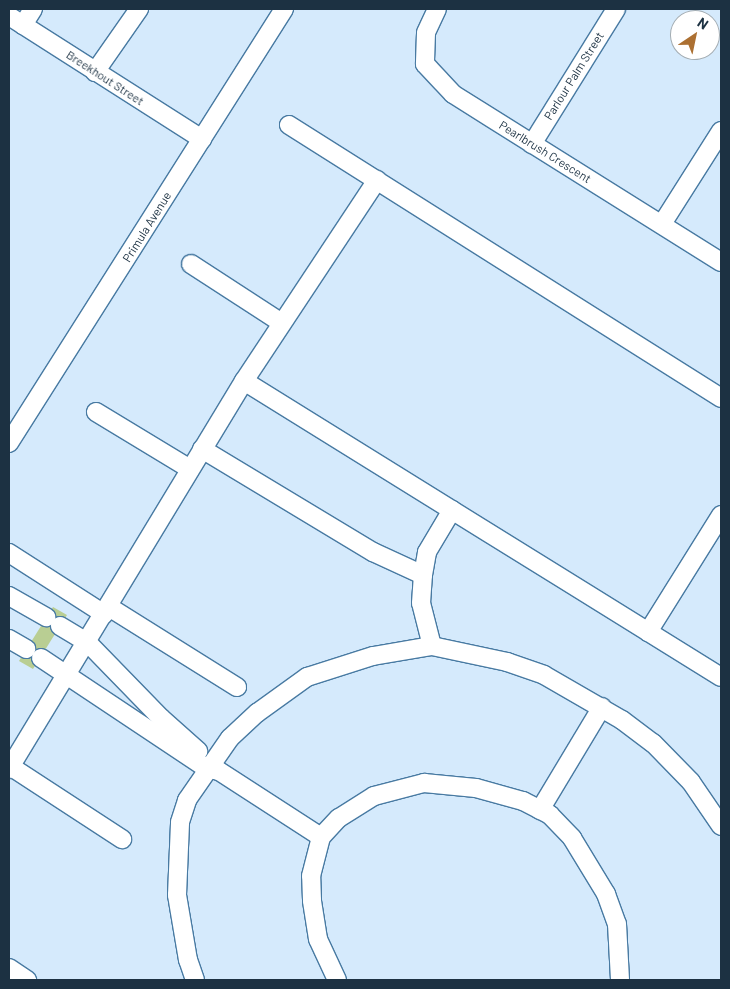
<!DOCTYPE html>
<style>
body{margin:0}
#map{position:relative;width:730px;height:989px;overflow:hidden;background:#d5eafc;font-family:Barlow,sans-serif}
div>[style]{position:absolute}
.building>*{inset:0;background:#b9ce93}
.roads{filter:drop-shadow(1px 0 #487aa2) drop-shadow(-1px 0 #487aa2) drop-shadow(0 1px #487aa2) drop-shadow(0 -1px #487aa2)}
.street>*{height:18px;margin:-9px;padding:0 9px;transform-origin:9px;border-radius:9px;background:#fff}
span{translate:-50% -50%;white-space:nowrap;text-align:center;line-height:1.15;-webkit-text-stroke:5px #fff;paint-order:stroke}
.street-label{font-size:12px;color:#1c3142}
.frame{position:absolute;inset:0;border:10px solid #1c3142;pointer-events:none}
.north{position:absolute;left:670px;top:10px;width:50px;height:50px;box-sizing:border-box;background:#fff;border:1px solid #a4adb3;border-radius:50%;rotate:34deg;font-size:14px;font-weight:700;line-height:20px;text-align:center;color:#1c3142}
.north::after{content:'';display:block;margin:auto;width:18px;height:22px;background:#ac7032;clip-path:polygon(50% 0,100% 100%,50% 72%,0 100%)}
</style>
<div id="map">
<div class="building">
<i style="clip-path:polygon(53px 607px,67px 615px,33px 669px,19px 661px)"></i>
</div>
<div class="roads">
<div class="street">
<i style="left:437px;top:9px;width:26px;rotate:115deg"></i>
<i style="left:426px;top:33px;width:31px;rotate:92deg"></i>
<i style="left:425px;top:64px;width:41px;rotate:47deg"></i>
<i style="left:453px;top:94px;width:316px;rotate:32.1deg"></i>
<i style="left:9px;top:16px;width:229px;rotate:32.5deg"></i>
<i style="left:23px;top:25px;width:19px;rotate:-58deg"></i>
<i style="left:95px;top:72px;width:77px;rotate:-55.1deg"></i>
<i style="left:289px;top:125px;width:511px;rotate:32.29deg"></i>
<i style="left:532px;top:144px;width:159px;rotate:-58.1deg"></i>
<i style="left:662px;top:224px;width:110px;rotate:-57.6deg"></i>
<i style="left:191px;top:264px;width:108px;rotate:33deg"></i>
<i style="left:244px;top:381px;width:561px;rotate:31.82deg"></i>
<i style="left:96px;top:412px;width:110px;rotate:31.2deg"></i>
<i style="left:9px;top:443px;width:514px;rotate:-57.64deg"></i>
<i style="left:202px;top:449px;width:200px;rotate:31.1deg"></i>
<i style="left:373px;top:552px;width:55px;rotate:24.7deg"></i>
<i style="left:9px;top:553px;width:113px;rotate:32.7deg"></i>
<i style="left:9px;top:596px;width:43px;rotate:29.6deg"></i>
<i style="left:109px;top:607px;width:151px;rotate:32deg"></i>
<i style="left:60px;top:626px;width:33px;rotate:31deg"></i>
<i style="left:88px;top:643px;width:105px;rotate:45.8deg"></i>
<i style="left:161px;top:718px;width:50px;rotate:41.7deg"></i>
<i style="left:648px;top:632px;width:138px;rotate:-58deg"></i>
<i style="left:9px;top:639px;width:20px;rotate:30deg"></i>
<i style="left:432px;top:646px;width:44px;rotate:-104.3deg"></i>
<i style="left:421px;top:603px;width:28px;rotate:-86deg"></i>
<i style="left:423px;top:575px;width:23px;rotate:-80deg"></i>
<i style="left:427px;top:552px;width:49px;rotate:-59.2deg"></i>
<i style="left:41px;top:658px;width:198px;rotate:33.7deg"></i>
<i style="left:206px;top:768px;width:13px;rotate:13deg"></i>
<i style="left:219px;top:771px;width:121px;rotate:32.9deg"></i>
<i style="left:10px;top:766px;width:134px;rotate:33.1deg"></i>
<i style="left:9px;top:769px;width:454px;rotate:-58.8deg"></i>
<i style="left:244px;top:381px;width:241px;rotate:-56.5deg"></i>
<i style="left:540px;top:810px;width:120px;rotate:-59deg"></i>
<i style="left:9px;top:968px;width:22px;rotate:34deg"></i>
<i style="left:195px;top:980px;width:21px;rotate:-109deg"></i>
<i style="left:188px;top:960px;width:66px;rotate:-99.6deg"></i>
<i style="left:177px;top:895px;width:73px;rotate:-87.6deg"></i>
<i style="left:180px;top:822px;width:23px;rotate:-72deg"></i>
<i style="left:187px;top:800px;width:75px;rotate:-55.3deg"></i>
<i style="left:230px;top:738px;width:37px;rotate:-43deg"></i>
<i style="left:257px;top:713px;width:62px;rotate:-35.8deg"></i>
<i style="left:307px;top:677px;width:69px;rotate:-17.7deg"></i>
<i style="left:373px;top:656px;width:60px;rotate:-9.6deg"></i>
<i style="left:432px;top:646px;width:77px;rotate:12deg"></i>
<i style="left:507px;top:662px;width:39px;rotate:19deg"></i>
<i style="left:544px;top:675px;width:90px;rotate:30deg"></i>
<i style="left:622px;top:720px;width:39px;rotate:37deg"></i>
<i style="left:653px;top:743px;width:54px;rotate:45.7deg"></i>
<i style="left:691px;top:782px;width:53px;rotate:55.7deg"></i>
<i style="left:337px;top:980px;width:45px;rotate:-114.9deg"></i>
<i style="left:318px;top:939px;width:39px;rotate:-99deg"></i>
<i style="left:312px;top:900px;width:24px;rotate:-92deg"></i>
<i style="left:311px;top:876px;width:40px;rotate:-75.6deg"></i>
<i style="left:321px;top:837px;width:26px;rotate:-47deg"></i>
<i style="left:339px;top:818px;width:41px;rotate:-32.2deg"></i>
<i style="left:374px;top:796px;width:52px;rotate:-14.6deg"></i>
<i style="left:424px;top:783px;width:52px;rotate:5.5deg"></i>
<i style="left:476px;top:788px;width:49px;rotate:15.5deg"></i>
<i style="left:523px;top:801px;width:30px;rotate:27deg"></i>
<i style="left:550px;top:815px;width:32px;rotate:46deg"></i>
<i style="left:572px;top:838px;width:66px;rotate:58.7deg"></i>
<i style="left:606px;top:894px;width:32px;rotate:70deg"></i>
<i style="left:617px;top:924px;width:56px;rotate:86.9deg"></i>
</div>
</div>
<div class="street-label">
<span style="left:574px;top:76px;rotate:-58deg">Parlour Palm Street</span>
<span style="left:105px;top:78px;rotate:33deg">Breekhout Street</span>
<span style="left:545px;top:152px;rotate:32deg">Pearlbrush Crescent</span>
<span style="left:147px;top:227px;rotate:-58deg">Primula Avenue</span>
</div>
<div class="frame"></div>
<div class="north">N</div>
</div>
